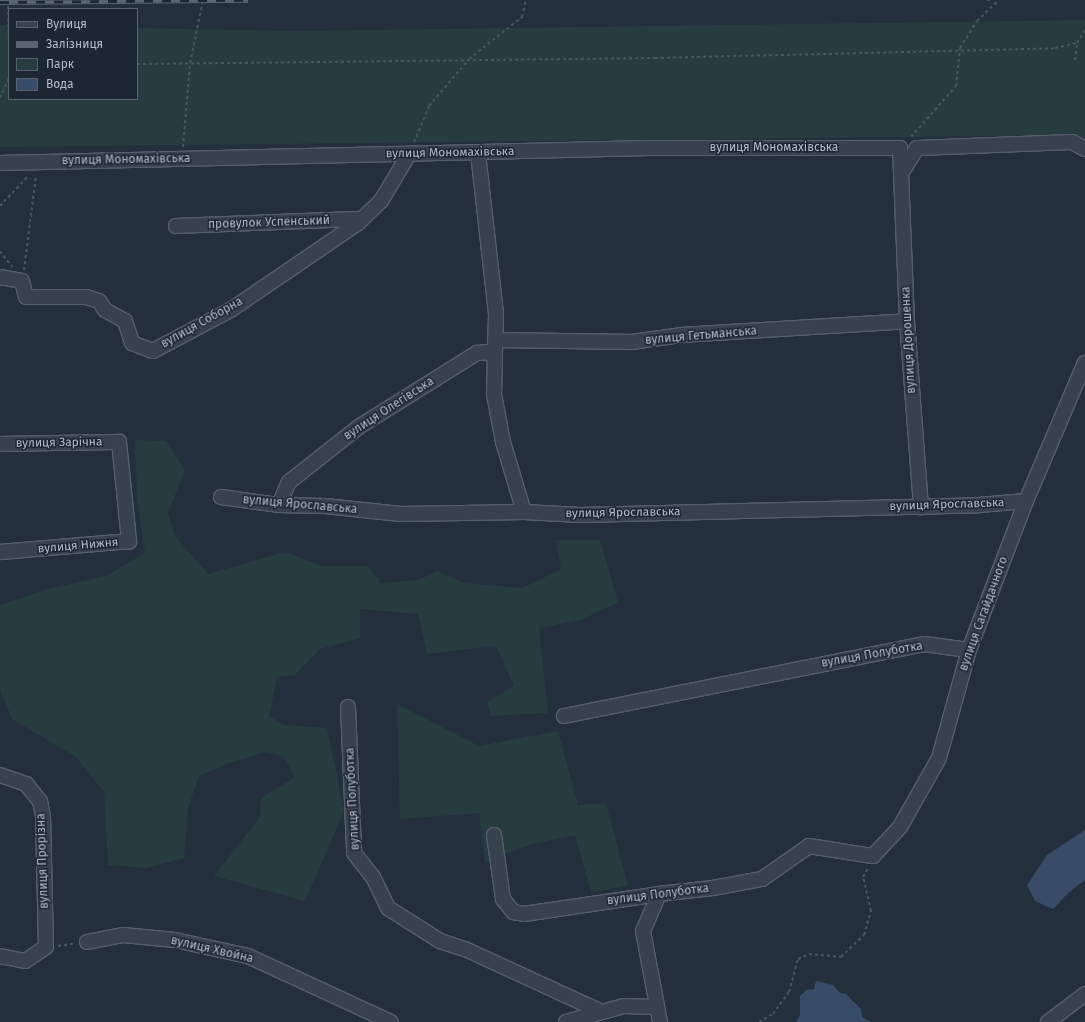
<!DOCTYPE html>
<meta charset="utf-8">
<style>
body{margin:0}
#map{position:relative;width:1085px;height:1022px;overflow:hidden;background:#242f3e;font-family:"Fira Sans",sans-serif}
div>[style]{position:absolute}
.green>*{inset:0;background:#263c3f}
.water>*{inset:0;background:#394c67}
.path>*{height:2px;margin-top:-1px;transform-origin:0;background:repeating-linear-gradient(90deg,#44595c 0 3px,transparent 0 6px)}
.roads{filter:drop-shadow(1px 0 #565f6c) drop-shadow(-1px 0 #565f6c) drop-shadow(0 1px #565f6c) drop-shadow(0 -1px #565f6c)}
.minor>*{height:14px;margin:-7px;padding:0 7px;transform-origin:7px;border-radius:7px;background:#38414e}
.rail>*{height:4.5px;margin-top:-2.25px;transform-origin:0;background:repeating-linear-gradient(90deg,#1d2633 0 9px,#5a6575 0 18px);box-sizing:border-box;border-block:1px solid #5a6575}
span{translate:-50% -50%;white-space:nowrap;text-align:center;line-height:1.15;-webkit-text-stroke:3px #1d2633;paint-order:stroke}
.street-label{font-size:12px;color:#b4bcc9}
.legend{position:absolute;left:8px;top:8px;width:130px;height:92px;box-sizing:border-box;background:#1d2633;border:1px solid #59626f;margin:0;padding:5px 7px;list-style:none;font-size:12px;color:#b4bcc9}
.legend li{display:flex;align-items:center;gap:8px;height:20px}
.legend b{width:20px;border:1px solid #59626f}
</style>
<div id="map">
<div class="green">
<i style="clip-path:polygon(1085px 20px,1085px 139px,1079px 135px,0 147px,0 25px,9px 25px,9px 99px,137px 99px,137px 28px,295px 31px)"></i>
<i style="clip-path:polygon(135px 440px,166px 441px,185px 470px,168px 513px,175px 536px,208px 574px,285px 552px,323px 566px,368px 566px,381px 583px,419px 580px,437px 571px,464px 583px,523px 588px,561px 569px,556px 540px,600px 540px,618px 602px,581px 620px,539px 628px,548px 713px,491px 716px,487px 702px,514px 686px,496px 646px,427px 654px,418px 614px,360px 609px,360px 638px,320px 649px,295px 675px,277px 677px,269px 716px,284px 725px,327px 728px,344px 811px,305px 901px,214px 876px,260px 817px,261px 798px,295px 777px,283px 756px,266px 752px,229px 763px,199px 776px,188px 808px,184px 858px,146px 868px,108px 865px,104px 792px,76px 757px,12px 719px,0 689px,0 605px,47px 589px,106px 576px,145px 553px,137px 500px)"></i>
<i style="clip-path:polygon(397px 704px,479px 746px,558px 731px,578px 805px,606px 803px,628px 886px,591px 892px,575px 835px,529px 845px,485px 862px,479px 813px,400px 819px)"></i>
</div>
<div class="water">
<i style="clip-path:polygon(1085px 830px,1085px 880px,1068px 893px,1053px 909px,1035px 901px,1027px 885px,1047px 855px)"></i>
<i style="clip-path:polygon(816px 981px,833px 985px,840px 993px,846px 994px,861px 1009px,862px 1017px,871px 1022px,796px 1022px,800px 1015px,800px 996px,806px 990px,814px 989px)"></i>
</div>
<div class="path">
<i style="left:8px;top:0;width:47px;rotate:88.8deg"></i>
<i style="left:987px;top:0;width:5px"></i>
<i style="left:1075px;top:60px;width:17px;rotate:-83deg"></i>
<i style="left:1077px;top:43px;width:15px;rotate:-58deg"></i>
<i style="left:137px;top:64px;width:518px;rotate:-0.66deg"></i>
<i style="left:655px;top:58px;width:400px;rotate:-1.4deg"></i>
<i style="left:1055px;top:48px;width:23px;rotate:-13deg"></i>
<i style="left:0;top:98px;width:22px;rotate:-66deg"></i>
<i style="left:911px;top:137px;width:68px;rotate:-48.6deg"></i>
<i style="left:956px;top:86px;width:38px;rotate:-84deg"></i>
<i style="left:960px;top:48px;width:32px;rotate:-58deg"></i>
<i style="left:977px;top:21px;width:30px;rotate:-44deg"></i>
<i style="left:414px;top:142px;width:39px;rotate:-67deg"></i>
<i style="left:429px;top:106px;width:62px;rotate:-49.6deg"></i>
<i style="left:469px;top:59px;width:68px;rotate:-38.4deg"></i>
<i style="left:522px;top:17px;width:17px;rotate:-77deg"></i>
<i style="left:183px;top:147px;width:84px;rotate:-85.2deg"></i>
<i style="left:190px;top:63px;width:64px;rotate:-78.3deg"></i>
<i style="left:0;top:206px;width:42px;rotate:-46.9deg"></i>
<i style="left:0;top:251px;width:20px;rotate:53deg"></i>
<i style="left:24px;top:270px;width:96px;rotate:-82.8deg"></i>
<i style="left:58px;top:946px;width:18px;rotate:-9deg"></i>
<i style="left:759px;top:1022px;width:16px;rotate:-30deg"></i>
<i style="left:773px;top:1014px;width:27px;rotate:-54deg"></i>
<i style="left:789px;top:992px;width:34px;rotate:-75deg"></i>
<i style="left:798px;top:959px;width:12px;rotate:-24deg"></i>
<i style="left:809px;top:954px;width:32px;rotate:5deg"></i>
<i style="left:841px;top:957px;width:32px;rotate:-44deg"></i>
<i style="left:864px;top:935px;width:25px;rotate:-74deg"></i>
<i style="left:871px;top:911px;width:35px;rotate:-103deg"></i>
<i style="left:863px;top:877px;width:10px;rotate:-61deg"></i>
</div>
<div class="roads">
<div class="minor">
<i style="left:478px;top:153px;width:162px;rotate:83.6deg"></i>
<i style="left:496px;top:314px;width:80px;rotate:91.4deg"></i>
<i style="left:494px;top:394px;width:49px;rotate:79.4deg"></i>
<i style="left:503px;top:442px;width:73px;rotate:73.3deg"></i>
<i style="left:0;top:163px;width:649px;rotate:-1.32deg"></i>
<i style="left:649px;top:148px;width:251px"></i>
<i style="left:900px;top:148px;width:173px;rotate:87.7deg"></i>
<i style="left:907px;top:321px;width:187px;rotate:85.7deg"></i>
<i style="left:902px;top:172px;width:28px;rotate:-58deg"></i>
<i style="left:917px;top:148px;width:155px;rotate:-2.2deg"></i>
<i style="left:1072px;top:142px;width:15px;rotate:28deg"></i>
<i style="left:176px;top:226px;width:186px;rotate:-2.2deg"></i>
<i style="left:0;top:277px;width:22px;rotate:10deg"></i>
<i style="left:22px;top:281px;width:16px;rotate:76deg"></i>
<i style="left:26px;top:297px;width:60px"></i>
<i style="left:86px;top:297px;width:14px;rotate:17deg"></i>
<i style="left:99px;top:301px;width:11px;rotate:56deg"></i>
<i style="left:105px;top:310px;width:23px;rotate:29deg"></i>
<i style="left:125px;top:321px;width:23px;rotate:72deg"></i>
<i style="left:132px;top:343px;width:22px;rotate:21deg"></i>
<i style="left:153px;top:351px;width:89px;rotate:-28deg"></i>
<i style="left:232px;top:309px;width:153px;rotate:-34.3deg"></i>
<i style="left:358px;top:223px;width:32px;rotate:-44deg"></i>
<i style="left:381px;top:201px;width:55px;rotate:-59.2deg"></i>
<i style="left:495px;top:340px;width:137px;rotate:0.8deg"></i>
<i style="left:632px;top:342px;width:49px;rotate:-8.1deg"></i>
<i style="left:681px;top:335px;width:226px;rotate:-3.5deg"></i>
<i style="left:0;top:444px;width:119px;rotate:-1deg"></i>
<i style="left:119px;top:442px;width:100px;rotate:84.2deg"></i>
<i style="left:129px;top:541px;width:129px;rotate:175.1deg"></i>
<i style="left:221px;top:497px;width:59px;rotate:7.9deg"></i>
<i style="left:279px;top:505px;width:46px;rotate:1.2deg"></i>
<i style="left:325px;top:506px;width:76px;rotate:6deg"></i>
<i style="left:401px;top:514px;width:123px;rotate:-0.9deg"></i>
<i style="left:524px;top:512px;width:57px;rotate:3deg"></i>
<i style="left:581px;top:515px;width:398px;rotate:-1.4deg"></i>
<i style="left:979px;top:505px;width:47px;rotate:-4.9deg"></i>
<i style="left:279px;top:505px;width:25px;rotate:-67deg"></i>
<i style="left:289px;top:482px;width:90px;rotate:-38.3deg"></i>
<i style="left:360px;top:426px;width:138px;rotate:-32deg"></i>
<i style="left:477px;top:353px;width:12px;rotate:-5deg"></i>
<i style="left:489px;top:352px;width:9px;rotate:49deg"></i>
<i style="left:348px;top:707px;width:146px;rotate:87.6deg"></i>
<i style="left:354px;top:853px;width:31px;rotate:52deg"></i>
<i style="left:373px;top:877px;width:34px;rotate:64deg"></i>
<i style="left:388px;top:908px;width:62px;rotate:32.4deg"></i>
<i style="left:440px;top:941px;width:26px;rotate:18deg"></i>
<i style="left:465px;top:949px;width:151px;rotate:24.7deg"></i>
<i style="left:564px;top:716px;width:367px;rotate:-11.3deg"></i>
<i style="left:924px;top:644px;width:45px;rotate:7.6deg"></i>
<i style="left:0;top:775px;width:28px;rotate:19deg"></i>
<i style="left:26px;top:784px;width:22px;rotate:51deg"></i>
<i style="left:40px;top:801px;width:15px;rotate:79deg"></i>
<i style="left:43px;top:816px;width:131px;rotate:88.7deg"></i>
<i style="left:46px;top:947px;width:25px;rotate:146deg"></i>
<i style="left:25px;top:961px;width:25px;rotate:-169deg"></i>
<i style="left:494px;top:835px;width:65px;rotate:82deg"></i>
<i style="left:503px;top:899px;width:16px;rotate:52deg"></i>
<i style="left:513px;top:912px;width:11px;rotate:10deg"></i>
<i style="left:524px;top:914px;width:136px;rotate:-8.4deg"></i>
<i style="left:659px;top:894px;width:54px;rotate:-6.3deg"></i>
<i style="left:713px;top:888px;width:50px;rotate:-10.4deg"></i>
<i style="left:762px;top:879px;width:57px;rotate:-35.1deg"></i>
<i style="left:809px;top:846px;width:65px;rotate:8.9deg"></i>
<i style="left:873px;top:856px;width:40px;rotate:-47deg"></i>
<i style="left:900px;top:827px;width:79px;rotate:-60.5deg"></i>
<i style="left:939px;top:758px;width:112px;rotate:-74.5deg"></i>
<i style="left:969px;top:650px;width:160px;rotate:-69.1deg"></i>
<i style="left:1026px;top:501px;width:150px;rotate:-66.9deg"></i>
<i style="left:659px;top:894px;width:40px;rotate:113.4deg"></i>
<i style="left:643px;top:931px;width:93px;rotate:79.4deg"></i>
<i style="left:87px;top:942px;width:37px;rotate:-11deg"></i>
<i style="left:123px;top:935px;width:52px;rotate:5.5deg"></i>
<i style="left:175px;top:940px;width:75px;rotate:12.4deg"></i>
<i style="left:248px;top:956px;width:157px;rotate:24.8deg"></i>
<i style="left:566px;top:1022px;width:60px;rotate:-15.4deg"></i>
<i style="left:624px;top:1006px;width:32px;rotate:2deg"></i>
<i style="left:1048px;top:1022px;width:46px;rotate:-37.1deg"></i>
</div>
</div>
<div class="rail">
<i style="left:0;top:2px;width:248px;rotate:-0.5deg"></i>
</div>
<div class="street-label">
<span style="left:774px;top:148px">вулиця Мономахівська</span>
<span style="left:450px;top:153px;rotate:-1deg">вулиця Мономахівська</span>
<span style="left:126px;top:160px;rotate:-1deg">вулиця Мономахівська</span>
<span style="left:269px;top:223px;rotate:-2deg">провулок Успенський</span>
<span style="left:202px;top:323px;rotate:-29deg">вулиця Соборна</span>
<span style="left:701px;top:336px;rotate:-5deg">вулиця Гетьманська</span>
<span style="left:909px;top:340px;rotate:-93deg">вулиця Дорошенка</span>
<span style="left:389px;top:409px;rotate:-33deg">вулиця Олегівська</span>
<span style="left:59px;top:443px;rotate:-1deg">вулиця Зарічна</span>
<span style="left:300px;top:505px;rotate:5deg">вулиця Ярославська</span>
<span style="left:947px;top:505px;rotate:-2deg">вулиця Ярославська</span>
<span style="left:623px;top:513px;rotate:-1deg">вулиця Ярославська</span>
<span style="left:78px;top:546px;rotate:-5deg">вулиця Нижня</span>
<span style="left:984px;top:614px;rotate:-70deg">вулиця Сагайдачного</span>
<span style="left:872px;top:655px;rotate:-10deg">вулиця Полуботка</span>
<span style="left:353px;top:799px;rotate:-93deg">вулиця Полуботка</span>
<span style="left:43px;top:861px;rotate:-92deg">вулиця Прорізна</span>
<span style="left:658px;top:895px;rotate:-7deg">вулиця Полуботка</span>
<span style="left:212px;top:950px;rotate:13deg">вулиця Хвойна</span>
</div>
<ul class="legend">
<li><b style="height:5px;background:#38414e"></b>Вулиця</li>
<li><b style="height:5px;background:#5a6575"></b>Залізниця</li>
<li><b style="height:11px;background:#263c3f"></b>Парк</li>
<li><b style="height:11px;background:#394c67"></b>Вода</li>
</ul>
</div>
